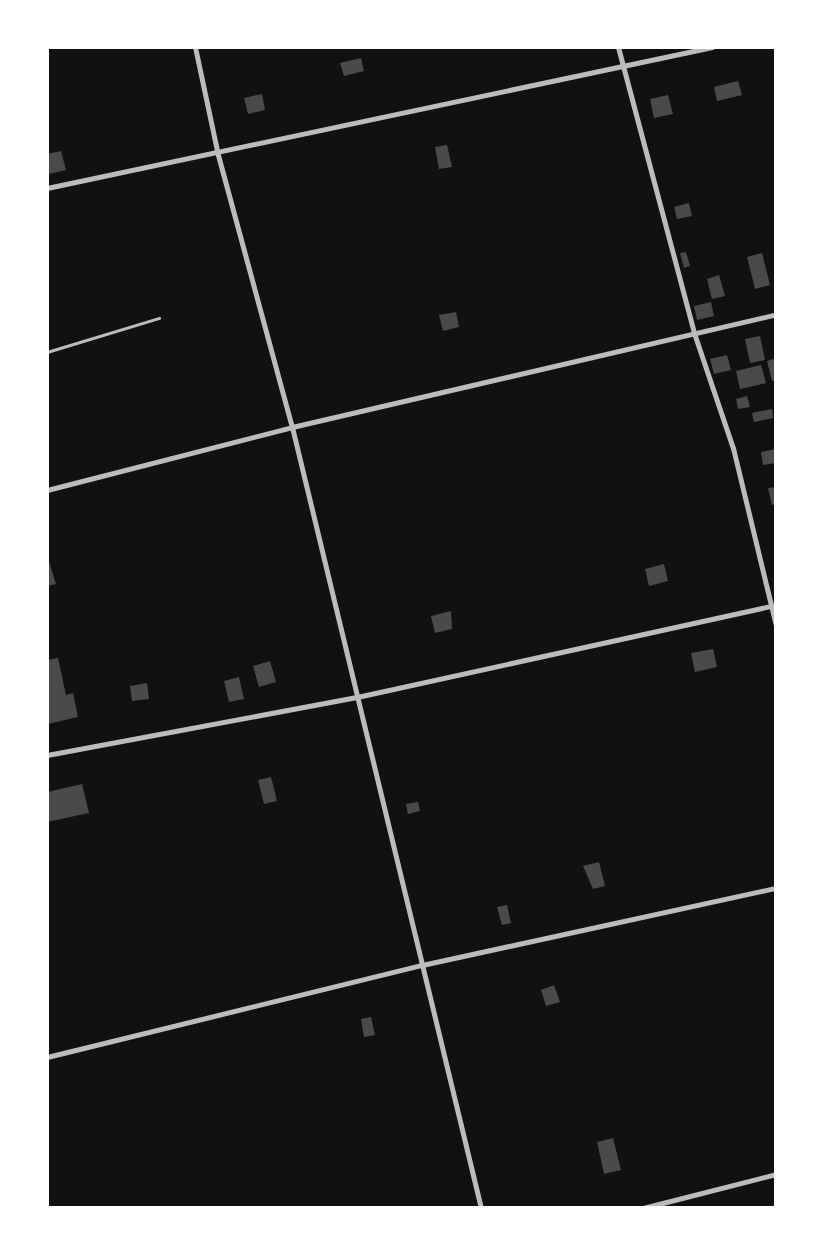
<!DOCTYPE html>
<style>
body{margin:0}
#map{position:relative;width:823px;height:1255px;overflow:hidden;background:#111;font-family:Overpass,sans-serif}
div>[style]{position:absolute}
.building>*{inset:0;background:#4a4a4a}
.service>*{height:2.5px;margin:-1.25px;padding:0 1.25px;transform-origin:1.25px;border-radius:1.25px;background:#bcbcbc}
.minor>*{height:5px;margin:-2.5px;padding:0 2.5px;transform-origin:2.5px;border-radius:2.5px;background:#bcbcbc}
span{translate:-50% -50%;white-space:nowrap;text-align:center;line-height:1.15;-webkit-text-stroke:6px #fff;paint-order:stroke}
.frame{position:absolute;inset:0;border:49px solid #fff;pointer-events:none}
</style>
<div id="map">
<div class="building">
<i style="clip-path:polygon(361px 58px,364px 71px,344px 76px,340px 63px)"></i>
<i style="clip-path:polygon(738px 81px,742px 95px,717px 101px,714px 87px)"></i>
<i style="clip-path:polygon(262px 94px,265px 110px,248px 114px,244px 98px)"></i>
<i style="clip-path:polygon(668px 95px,673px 114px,654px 118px,650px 99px)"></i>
<i style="clip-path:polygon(447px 145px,452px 167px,439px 169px,435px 147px)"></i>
<i style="clip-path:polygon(61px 151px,66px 170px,49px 174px,47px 154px)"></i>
<i style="clip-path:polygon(689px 203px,692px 216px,677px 219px,674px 207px)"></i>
<i style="clip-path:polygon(686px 252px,690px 266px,684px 268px,680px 253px)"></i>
<i style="clip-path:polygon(762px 253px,770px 285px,755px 289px,747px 257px)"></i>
<i style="clip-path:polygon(719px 275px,725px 296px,712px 299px,707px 279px)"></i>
<i style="clip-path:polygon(711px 302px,714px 316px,697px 320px,694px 306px)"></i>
<i style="clip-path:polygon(456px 312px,459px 327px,443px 331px,439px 315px)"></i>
<i style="clip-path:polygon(760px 336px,765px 360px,750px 363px,745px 339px)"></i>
<i style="clip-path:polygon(727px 355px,731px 370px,714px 374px,710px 359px)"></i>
<i style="clip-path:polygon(776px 358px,776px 380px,772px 381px,767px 361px)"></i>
<i style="clip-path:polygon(761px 365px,766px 383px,740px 389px,736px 371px)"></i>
<i style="clip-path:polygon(747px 396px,750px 407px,738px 409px,736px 399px)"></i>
<i style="clip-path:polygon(772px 409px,773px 418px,754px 422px,752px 413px)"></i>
<i style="clip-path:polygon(776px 449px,776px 463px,763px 465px,761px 452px)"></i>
<i style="clip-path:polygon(776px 487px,776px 504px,772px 505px,768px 488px)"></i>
<i style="clip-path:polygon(47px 555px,56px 584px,47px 586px)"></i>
<i style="clip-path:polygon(664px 564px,668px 581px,649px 586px,645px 569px)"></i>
<i style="clip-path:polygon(451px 611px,452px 629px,435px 633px,431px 616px)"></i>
<i style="clip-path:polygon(713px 649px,717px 667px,695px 672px,691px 653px)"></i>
<i style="clip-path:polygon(58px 658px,66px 695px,73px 693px,78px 717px,48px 724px,47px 660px)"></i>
<i style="clip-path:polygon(270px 661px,276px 682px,259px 687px,253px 666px)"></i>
<i style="clip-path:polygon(239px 677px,244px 699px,229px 702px,224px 681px)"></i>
<i style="clip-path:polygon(147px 683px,149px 699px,132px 701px,130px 686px)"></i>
<i style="clip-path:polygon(271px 777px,277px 801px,264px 804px,258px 780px)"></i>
<i style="clip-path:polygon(82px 784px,89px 813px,47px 822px,47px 792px)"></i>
<i style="clip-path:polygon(418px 802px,420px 811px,408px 814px,406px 804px)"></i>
<i style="clip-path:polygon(599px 862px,605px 886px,593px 889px,583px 866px)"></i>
<i style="clip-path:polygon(507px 905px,511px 923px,502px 925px,497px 907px)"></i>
<i style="clip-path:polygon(554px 985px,560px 1002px,546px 1006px,541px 990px)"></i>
<i style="clip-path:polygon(371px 1017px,375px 1035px,364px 1037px,361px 1019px)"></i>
<i style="clip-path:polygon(613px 1138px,621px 1170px,604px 1174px,597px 1142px)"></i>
</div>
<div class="service">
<i style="left:47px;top:352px;width:117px;rotate:-16.9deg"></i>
</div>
<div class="minor">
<i style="left:195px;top:47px;width:110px;rotate:78deg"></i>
<i style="left:218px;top:155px;width:282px;rotate:74.8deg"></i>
<i style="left:292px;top:427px;width:804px;rotate:76.4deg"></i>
<i style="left:618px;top:47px;width:296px;rotate:75.1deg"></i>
<i style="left:694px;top:333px;width:121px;rotate:71.3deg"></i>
<i style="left:733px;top:448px;width:183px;rotate:76.4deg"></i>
<i style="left:47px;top:188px;width:680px;rotate:-11.97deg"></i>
<i style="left:47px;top:490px;width:253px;rotate:-14.4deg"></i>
<i style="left:292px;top:427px;width:497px;rotate:-13.1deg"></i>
<i style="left:47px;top:755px;width:315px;rotate:-10.6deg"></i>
<i style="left:357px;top:697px;width:429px;rotate:-12.4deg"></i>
<i style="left:47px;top:1057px;width:386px;rotate:-13.8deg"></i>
<i style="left:422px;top:965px;width:362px;rotate:-12.3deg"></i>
<i style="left:643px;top:1208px;width:137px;rotate:-14.3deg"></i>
</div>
<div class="frame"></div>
</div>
